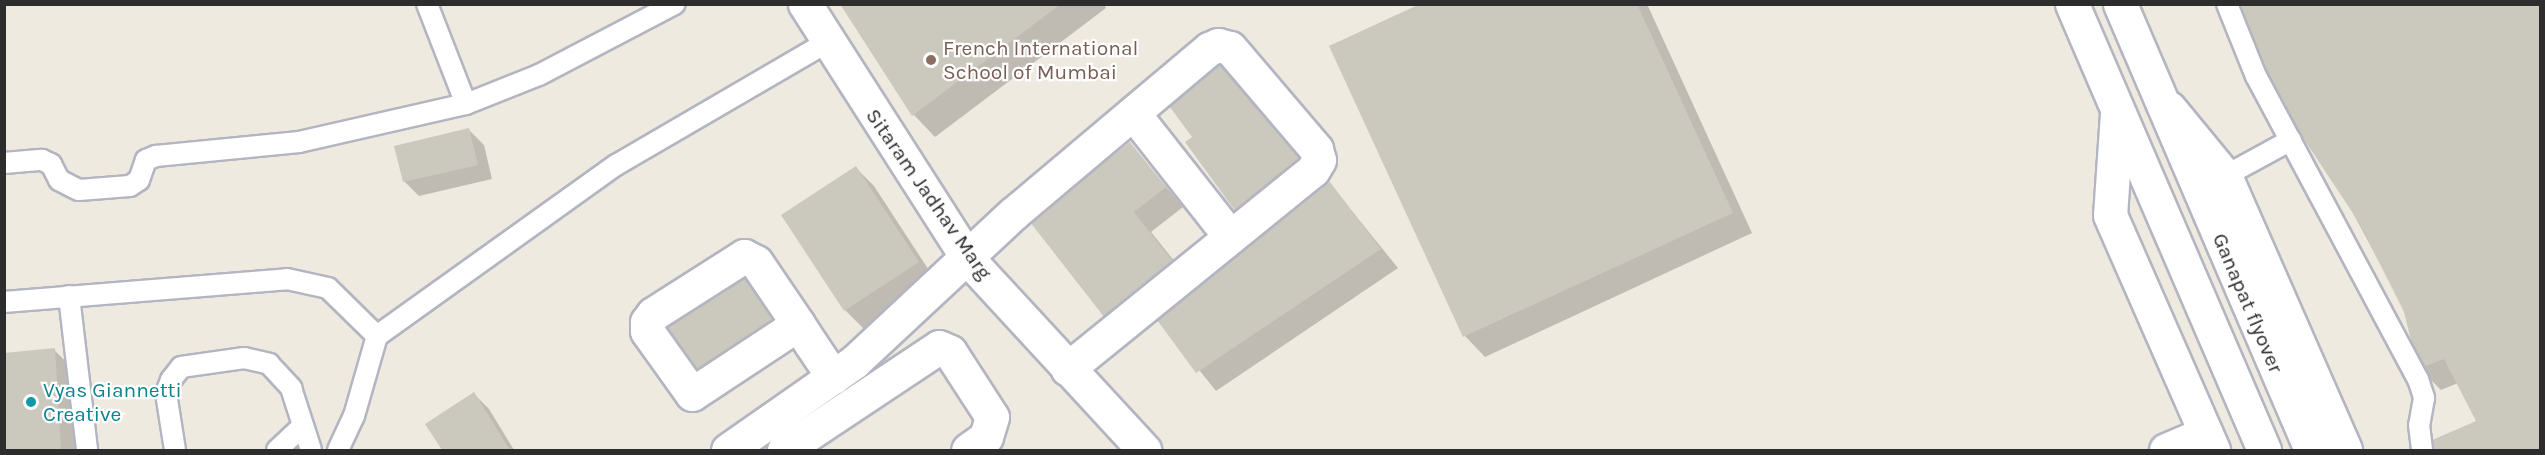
<!DOCTYPE html>
<style>
body{margin:0}
#map{position:relative;width:2545px;height:455px;overflow:hidden;background:#efeae0;font-family:Karla,sans-serif}
div>[style]{position:absolute}
.shadow>*{inset:0;background:#0003}
.building>*{inset:0;background:#cbc8be}
.roads{filter:drop-shadow(2px 0 #b3b5c1) drop-shadow(-2px 0 #b3b5c1) drop-shadow(0 2px #b3b5c1) drop-shadow(0 -2px #b3b5c1)}
.service>*{height:20px;margin:-10px;padding:0 10px;transform-origin:10px;border-radius:10px;background:#fff}
.minor>*{height:33px;margin:-16.5px;padding:0 16.5px;transform-origin:16.5px;border-radius:16.5px;background:#fff}
.tertiary>*{height:33px;margin:-16.5px;padding:0 16.5px;transform-origin:16.5px;border-radius:16.5px;background:#fff}
.secondary>*{height:33px;margin:-16.5px;padding:0 16.5px;transform-origin:16.5px;border-radius:16.5px;background:#fff}
.dots>*{width:16px;height:16px;translate:-50% -50%;box-sizing:border-box;border:3px solid #fff;border-radius:50%}
span{translate:-50% -50%;white-space:nowrap;text-align:center;line-height:1.15;-webkit-text-stroke:4.5px #fff;paint-order:stroke}
.education-label{font-size:21px;color:#785e54}
.left{translate:0 -50%;text-align:left}
.street-label{font-size:21px;color:#2d2d2d}
.culture-label{font-size:21px;color:#0d838f}
.frame{position:absolute;inset:0;border:6px solid #2d2d2d;pointer-events:none}
</style>
<div id="map">
<div class="shadow">
<i style="clip-path:polygon(842px 4px,1104px 4px,1106px 8px,935px 137px,914px 115px)"></i>
<i style="clip-path:polygon(1424px 4px,1647px 4px,1752px 233px,1485px 357px,1465px 336px)"></i>
<i style="clip-path:polygon(2241px 4px,2540px 4px,2540px 450px,2436px 450px,2432px 442px,2478px 421px,2458px 383px,2441px 390px,2419px 368px,2406px 312px)"></i>
<i style="clip-path:polygon(1222px 65px,1261px 106px,1321px 182px,1194px 137px,1213px 71px)"></i>
<i style="clip-path:polygon(469px 130px,484px 145px,492px 179px,419px 196px,404px 181px)"></i>
<i style="clip-path:polygon(1130px 144px,1183px 207px,1151px 232px,1195px 287px,1128px 339px,1040px 202px,1047px 209px)"></i>
<i style="clip-path:polygon(856px 168px,874px 186px,936px 281px,864px 329px,845px 310px)"></i>
<i style="clip-path:polygon(1330px 184px,1398px 268px,1216px 391px,1159px 320px)"></i>
<i style="clip-path:polygon(657px 327px,800px 345px,712px 402px,693px 383px)"></i>
<i style="clip-path:polygon(54px 350px,75px 370px,79px 450px,4px 450px,4px 354px)"></i>
<i style="clip-path:polygon(474px 394px,489px 409px,514px 450px,444px 450px,427px 425px)"></i>
</div>
<div class="building">
<i style="clip-path:polygon(840px 4px,1061px 4px,912px 116px)"></i>
<i style="clip-path:polygon(1420px 4px,1637px 4px,1733px 213px,1463px 337px,1329px 46px)"></i>
<i style="clip-path:polygon(2240px 4px,2540px 4px,2540px 450px,2435px 450px,2430px 441px,2476px 421px,2444px 359px,2418px 369px,2404px 312px,2360px 224px,2276px 97px)"></i>
<i style="clip-path:polygon(1208px 63px,1212px 69px,1222px 63px,1255px 108px,1261px 104px,1304px 163px,1236px 212px,1185px 142px,1192px 137px,1167px 103px)"></i>
<i style="clip-path:polygon(469px 128px,478px 165px,403px 182px,394px 146px)"></i>
<i style="clip-path:polygon(1130px 142px,1166px 187px,1134px 212px,1177px 267px,1108px 322px,1023px 213px,1040px 200px,1046px 208px)"></i>
<i style="clip-path:polygon(856px 166px,919px 262px,844px 311px,781px 215px)"></i>
<i style="clip-path:polygon(1330px 182px,1381px 249px,1196px 373px,1157px 320px)"></i>
<i style="clip-path:polygon(746px 268px,783px 326px,692px 384px,655px 326px)"></i>
<i style="clip-path:polygon(55px 348px,61px 450px,4px 450px,4px 353px)"></i>
<i style="clip-path:polygon(474px 392px,510px 450px,442px 450px,425px 424px)"></i>
</div>
<div class="roads">
<div class="service">
<i style="left:427px;top:4px;width:107px;rotate:68.7deg"></i>
<i style="left:2227px;top:4px;width:78px;rotate:68.1deg"></i>
<i style="left:2256px;top:76px;width:344px;rotate:61.9deg"></i>
<i style="left:2418px;top:379px;width:20px;rotate:72deg"></i>
<i style="left:2424px;top:398px;width:27px;rotate:100deg"></i>
<i style="left:2419px;top:425px;width:25px;rotate:83deg"></i>
<i style="left:4px;top:163px;width:38px;rotate:-5deg"></i>
<i style="left:42px;top:160px;width:10px;rotate:24deg"></i>
<i style="left:51px;top:164px;width:18px;rotate:63deg"></i>
<i style="left:59px;top:180px;width:22px;rotate:27deg"></i>
<i style="left:79px;top:190px;width:51px;rotate:-4.5deg"></i>
<i style="left:130px;top:186px;width:11px;rotate:-34deg"></i>
<i style="left:139px;top:180px;width:21px;rotate:-71deg"></i>
<i style="left:146px;top:160px;width:11px;rotate:-22deg"></i>
<i style="left:156px;top:156px;width:144px;rotate:-5.6deg"></i>
<i style="left:299px;top:142px;width:171px;rotate:-12.8deg"></i>
<i style="left:466px;top:104px;width:79px;rotate:-21.7deg"></i>
<i style="left:539px;top:75px;width:153px;rotate:-27.6deg"></i>
<i style="left:2225px;top:176px;width:75px;rotate:-28.6deg"></i>
<i style="left:69px;top:296px;width:155px;rotate:83.3deg"></i>
<i style="left:4px;top:302px;width:284px;rotate:-4.6deg"></i>
<i style="left:287px;top:279px;width:42px;rotate:12.4deg"></i>
<i style="left:328px;top:288px;width:69px;rotate:44.4deg"></i>
<i style="left:377px;top:336px;width:294px;rotate:-35.6deg"></i>
<i style="left:616px;top:165px;width:243px;rotate:-30.2deg"></i>
<i style="left:175px;top:450px;width:58px;rotate:-99deg"></i>
<i style="left:166px;top:393px;width:14px;rotate:-69deg"></i>
<i style="left:171px;top:380px;width:16px;rotate:-52deg"></i>
<i style="left:181px;top:367px;width:64px;rotate:-8.1deg"></i>
<i style="left:244px;top:358px;width:26px;rotate:13deg"></i>
<i style="left:269px;top:364px;width:33px;rotate:47deg"></i>
<i style="left:291px;top:388px;width:65px;rotate:72.1deg"></i>
<i style="left:277px;top:450px;width:35px;rotate:-43deg"></i>
<i style="left:338px;top:450px;width:38px;rotate:-65deg"></i>
<i style="left:354px;top:416px;width:83px;rotate:-74deg"></i>
</div>
<div class="minor">
<i style="left:805px;top:4px;width:303px;rotate:57.4deg"></i>
<i style="left:968px;top:259px;width:260px;rotate:47.3deg"></i>
<i style="left:1133px;top:113px;width:155px;rotate:51.8deg"></i>
<i style="left:798px;top:324px;width:127px;rotate:146.6deg"></i>
<i style="left:692px;top:394px;width:77px;rotate:-125.5deg"></i>
<i style="left:647px;top:331px;width:9px;rotate:-90deg"></i>
<i style="left:647px;top:322px;width:10px;rotate:-53deg"></i>
<i style="left:653px;top:314px;width:108px;rotate:-32.5deg"></i>
<i style="left:744px;top:256px;width:13px;rotate:27deg"></i>
<i style="left:756px;top:262px;width:75px;rotate:55.9deg"></i>
<i style="left:798px;top:324px;width:24px;rotate:57deg"></i>
<i style="left:811px;top:344px;width:40px;rotate:56deg"></i>
<i style="left:728px;top:450px;width:154px;rotate:-34.9deg"></i>
<i style="left:854px;top:362px;width:219px;rotate:-43deg"></i>
<i style="left:1014px;top:213px;width:255px;rotate:-40.1deg"></i>
<i style="left:1209px;top:49px;width:10px;rotate:-24deg"></i>
<i style="left:1218px;top:45px;width:12px;rotate:14deg"></i>
<i style="left:1230px;top:48px;width:133px;rotate:49.6deg"></i>
<i style="left:1316px;top:149px;width:11px;rotate:75deg"></i>
<i style="left:1319px;top:160px;width:12px;rotate:121deg"></i>
<i style="left:1313px;top:170px;width:316px;rotate:141deg"></i>
<i style="left:784px;top:450px;width:186px;rotate:-33.6deg"></i>
<i style="left:939px;top:347px;width:12px;rotate:24deg"></i>
<i style="left:950px;top:352px;width:77px;rotate:57.1deg"></i>
<i style="left:992px;top:417px;width:21px;rotate:107deg"></i>
<i style="left:986px;top:437px;width:22px;rotate:144deg"></i>
<i style="left:2166px;top:450px;width:43px;rotate:-23deg"></i>
</div>
<div class="tertiary">
<i style="left:2169px;top:108px;width:88px;rotate:50.5deg"></i>
<i style="left:2225px;top:176px;width:299px;rotate:66.3deg"></i>
<i style="left:2117px;top:113px;width:102px;rotate:93.9deg"></i>
<i style="left:2110px;top:215px;width:257px;rotate:66.3deg"></i>
</div>
<div class="secondary">
<i style="left:2072px;top:4px;width:486px;rotate:66.7deg"></i>
<i style="left:2120px;top:4px;width:485px;rotate:66.8deg"></i>
</div>
</div>
<div class="dots">
<i style="left:931px;top:60px;background:#8d6e63"></i>
<i style="left:31px;top:402px;background:#0f9aa8"></i>
</div>
<div class="education-label">
<span class="left" style="left:943px;top:60px">French International<br>School of Mumbai</span>
</div>
<div class="street-label">
<span style="left:929px;top:194px;rotate:55deg">Sitaram Jadhav Marg</span>
<span style="left:2248px;top:303px;rotate:67deg">Ganapat flyover</span>
</div>
<div class="culture-label">
<span class="left" style="left:43px;top:402px">Vyas Giannetti<br>Creative</span>
</div>
<div class="frame"></div>
</div>
